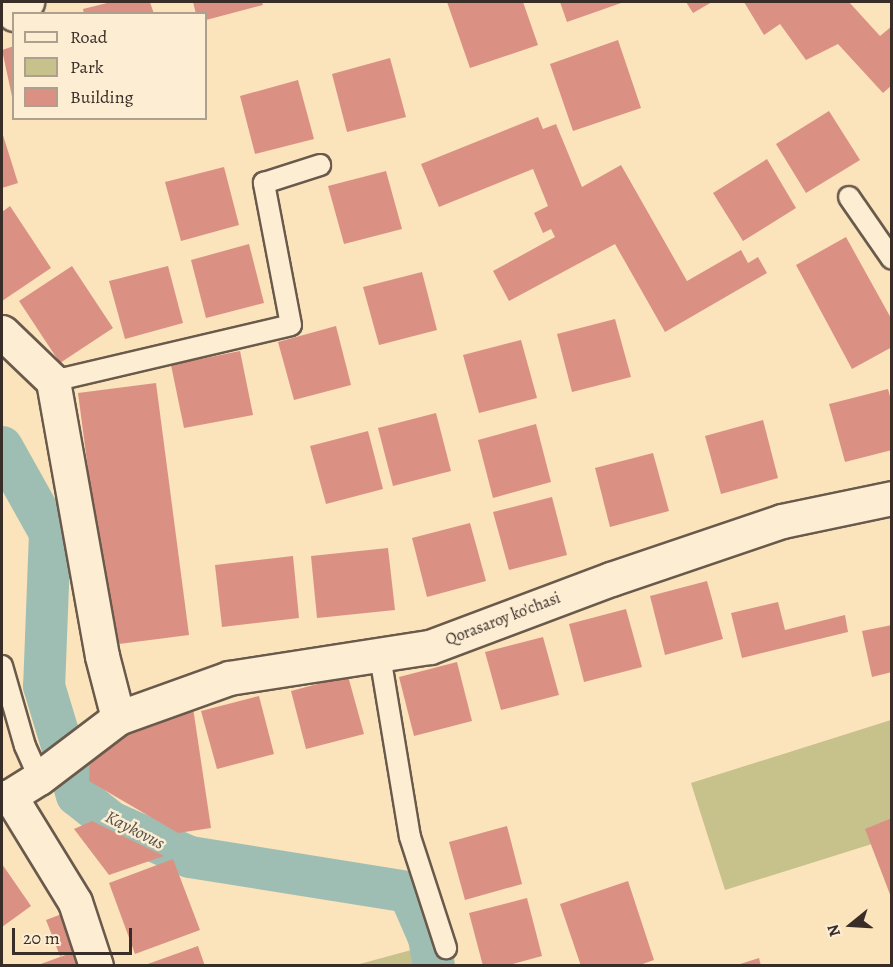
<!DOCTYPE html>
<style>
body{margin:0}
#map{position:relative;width:893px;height:967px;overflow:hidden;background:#fbe3bc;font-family:Alegreya,serif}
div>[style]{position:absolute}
.green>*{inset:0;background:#c7c18b}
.canal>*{height:42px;margin:-21px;padding:0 21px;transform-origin:21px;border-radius:21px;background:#9fbeb3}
.building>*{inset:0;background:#da9184}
.roads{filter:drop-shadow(2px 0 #6a5a4c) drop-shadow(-2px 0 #6a5a4c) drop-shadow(0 2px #6a5a4c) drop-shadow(0 -2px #6a5a4c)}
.lane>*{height:20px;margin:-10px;padding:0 10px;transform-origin:10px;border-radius:10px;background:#fcedd3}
.street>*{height:33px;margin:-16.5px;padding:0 16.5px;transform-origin:16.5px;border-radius:16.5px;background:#fcedd3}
span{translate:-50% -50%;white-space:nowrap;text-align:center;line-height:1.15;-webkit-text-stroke:5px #fcedd3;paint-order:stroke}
.street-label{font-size:16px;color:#392d27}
.water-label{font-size:18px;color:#52514a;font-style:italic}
.frame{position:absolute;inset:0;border:3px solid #392d27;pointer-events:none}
.legend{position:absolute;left:12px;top:12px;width:195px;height:108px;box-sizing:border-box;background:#fcedd3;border:2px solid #aea08e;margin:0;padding:8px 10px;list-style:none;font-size:18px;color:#392d27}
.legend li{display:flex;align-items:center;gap:12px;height:30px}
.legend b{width:30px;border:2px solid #aea08e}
.north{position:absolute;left:821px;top:895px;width:60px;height:60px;-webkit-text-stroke:4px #fcedd3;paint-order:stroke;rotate:252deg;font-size:16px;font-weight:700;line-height:24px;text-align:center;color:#392d27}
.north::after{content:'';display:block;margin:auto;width:21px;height:27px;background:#392d27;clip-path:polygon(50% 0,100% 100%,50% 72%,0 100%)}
.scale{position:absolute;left:12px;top:928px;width:120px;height:27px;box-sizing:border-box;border:3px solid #392d27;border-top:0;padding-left:8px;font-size:18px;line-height:21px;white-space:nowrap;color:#392d27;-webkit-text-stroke:4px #fcedd3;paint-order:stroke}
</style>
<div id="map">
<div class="green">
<i style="clip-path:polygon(891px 720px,891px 838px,725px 890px,691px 783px)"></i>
<i style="clip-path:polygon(415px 949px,421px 965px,356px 965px)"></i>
</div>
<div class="canal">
<i style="left:2px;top:447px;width:98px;rotate:60.8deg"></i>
<i style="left:50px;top:533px;width:153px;rotate:92.2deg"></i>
<i style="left:44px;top:686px;width:114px;rotate:73.2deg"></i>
<i style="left:77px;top:795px;width:43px;rotate:38.5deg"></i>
<i style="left:111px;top:822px;width:86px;rotate:23.9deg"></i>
<i style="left:190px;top:857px;width:222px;rotate:9.1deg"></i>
<i style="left:409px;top:892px;width:50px;rotate:66.5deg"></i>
<i style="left:429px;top:938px;width:28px;rotate:80deg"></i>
</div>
<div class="building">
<i style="clip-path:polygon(111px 2px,150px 2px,154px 14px,84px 14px,83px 9px)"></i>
<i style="clip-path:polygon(193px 2px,262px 2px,263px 5px,206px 20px,206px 14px,196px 14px)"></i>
<i style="clip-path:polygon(447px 2px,523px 2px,538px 45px,470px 68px)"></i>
<i style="clip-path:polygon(560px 2px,624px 2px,567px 22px)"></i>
<i style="clip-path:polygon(686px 2px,712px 2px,693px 13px)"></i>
<i style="clip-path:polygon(744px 2px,849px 2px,880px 36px,892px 26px,892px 85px,883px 93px,838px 44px,806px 60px,780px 24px,764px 35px)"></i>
<i style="clip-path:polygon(618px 40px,641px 108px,573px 131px,550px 64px)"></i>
<i style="clip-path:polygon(14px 46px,14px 101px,13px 101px,2px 50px)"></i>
<i style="clip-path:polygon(390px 58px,406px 117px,347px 132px,332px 74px)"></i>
<i style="clip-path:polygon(298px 80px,314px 139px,255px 154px,240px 96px)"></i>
<i style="clip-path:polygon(829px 111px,860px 160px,806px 193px,776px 144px)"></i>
<i style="clip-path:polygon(538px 117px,543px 129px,556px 124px,582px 187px,621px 165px,687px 281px,741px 250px,748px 263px,758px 257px,767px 273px,665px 332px,615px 244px,509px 301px,493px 271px,555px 237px,551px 229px,543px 233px,534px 213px,548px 206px,533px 169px,439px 207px,421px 164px)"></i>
<i style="clip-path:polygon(2px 132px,18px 183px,2px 188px)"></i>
<i style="clip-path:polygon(767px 159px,796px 208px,743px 241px,713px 193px)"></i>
<i style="clip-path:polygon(224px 167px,239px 225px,181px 241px,165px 182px)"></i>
<i style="clip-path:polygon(386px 171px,402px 229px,344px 244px,328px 186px)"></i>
<i style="clip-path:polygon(10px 206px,51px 268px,2px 301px,2px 212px)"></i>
<i style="clip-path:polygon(846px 237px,892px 320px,892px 347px,852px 369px,796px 265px)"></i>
<i style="clip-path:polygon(249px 244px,264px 303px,206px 318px,191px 260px)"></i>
<i style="clip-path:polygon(72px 266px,113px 328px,60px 363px,19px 301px)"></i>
<i style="clip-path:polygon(168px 266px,183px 323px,125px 339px,109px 281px)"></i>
<i style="clip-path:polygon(422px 272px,437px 330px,379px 345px,363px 287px)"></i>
<i style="clip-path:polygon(615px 319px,631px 377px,572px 392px,557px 334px)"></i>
<i style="clip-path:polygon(336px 326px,351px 385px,294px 400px,278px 342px)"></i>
<i style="clip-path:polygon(521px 340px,537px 398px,479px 413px,463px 355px)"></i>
<i style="clip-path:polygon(240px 351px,253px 415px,184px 428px,171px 365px)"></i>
<i style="clip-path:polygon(156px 383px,189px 635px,111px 645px,78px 393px)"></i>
<i style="clip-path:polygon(888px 389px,892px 404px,892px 450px,845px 462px,829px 404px)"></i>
<i style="clip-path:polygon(436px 413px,451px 471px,393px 486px,378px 428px)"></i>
<i style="clip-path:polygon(763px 420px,778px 478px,721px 494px,705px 436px)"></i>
<i style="clip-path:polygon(536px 424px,551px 482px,493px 498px,478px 440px)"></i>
<i style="clip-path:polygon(368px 431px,383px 489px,326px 504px,310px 446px)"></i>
<i style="clip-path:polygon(653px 453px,669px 511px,610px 527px,595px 468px)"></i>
<i style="clip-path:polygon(552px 497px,567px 555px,509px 570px,493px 512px)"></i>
<i style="clip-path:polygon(470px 523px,486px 581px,427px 597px,412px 538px)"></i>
<i style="clip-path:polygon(388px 548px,395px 610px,317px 618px,311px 556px)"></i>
<i style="clip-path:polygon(293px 556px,299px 618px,222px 627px,215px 565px)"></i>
<i style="clip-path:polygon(707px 581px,723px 639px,665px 655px,650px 596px)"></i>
<i style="clip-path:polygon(778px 602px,785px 630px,845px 615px,848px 632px,742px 658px,731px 613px)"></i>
<i style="clip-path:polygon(626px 609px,642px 667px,584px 682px,569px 624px)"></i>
<i style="clip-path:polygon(892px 625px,892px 672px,872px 677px,862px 631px)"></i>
<i style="clip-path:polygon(543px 637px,559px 695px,501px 710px,485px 652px)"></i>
<i style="clip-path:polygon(457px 662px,472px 721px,414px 736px,399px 677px)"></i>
<i style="clip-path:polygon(348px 676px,364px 734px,306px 749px,291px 691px)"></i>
<i style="clip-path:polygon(259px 696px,274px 754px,217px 769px,201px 711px)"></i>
<i style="clip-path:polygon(192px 701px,211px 828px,178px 833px,89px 781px,90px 754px)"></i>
<i style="clip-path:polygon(892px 818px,892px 897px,891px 897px,865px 829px)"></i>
<i style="clip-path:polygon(92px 821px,164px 856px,109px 875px,74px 829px)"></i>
<i style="clip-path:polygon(507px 826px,522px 884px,465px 900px,449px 842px)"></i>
<i style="clip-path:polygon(173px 859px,200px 930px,135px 954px,109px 883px)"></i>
<i style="clip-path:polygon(2px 864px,31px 906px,2px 927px)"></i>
<i style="clip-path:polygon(628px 881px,654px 960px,637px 966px,581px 966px,560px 904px)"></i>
<i style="clip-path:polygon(527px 898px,542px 956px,505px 966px,483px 966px,469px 913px)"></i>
<i style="clip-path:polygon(67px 912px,81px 948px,60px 956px,46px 920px)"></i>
<i style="clip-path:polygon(198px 946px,205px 966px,146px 966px,145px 965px)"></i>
<i style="clip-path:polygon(82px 949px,88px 966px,38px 966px,38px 965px)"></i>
<i style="clip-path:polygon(759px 958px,761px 966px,737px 966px,737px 965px)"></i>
</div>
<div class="roads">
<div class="lane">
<i style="left:849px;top:197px;width:75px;rotate:55.3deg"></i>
<i style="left:53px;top:381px;width:244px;rotate:-13.2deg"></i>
<i style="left:291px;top:325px;width:145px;rotate:-100.8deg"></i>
<i style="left:264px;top:183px;width:59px;rotate:-17.8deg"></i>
<i style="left:380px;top:656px;width:183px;rotate:80.6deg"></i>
<i style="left:410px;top:837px;width:117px;rotate:72deg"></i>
<i style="left:2px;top:666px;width:83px;rotate:74deg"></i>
<i style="left:25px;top:746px;width:35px;rotate:66deg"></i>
</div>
<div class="street">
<i style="left:14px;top:14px;width:18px;rotate:-43deg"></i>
<i style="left:2px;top:332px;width:71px;rotate:43.9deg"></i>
<i style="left:53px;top:381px;width:279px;rotate:79.9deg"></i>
<i style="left:102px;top:656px;width:64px;rotate:75.5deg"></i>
<i style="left:10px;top:796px;width:124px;rotate:58.5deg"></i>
<i style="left:75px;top:902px;width:67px;rotate:71.8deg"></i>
<i style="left:2px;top:798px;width:8px;rotate:-14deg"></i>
<i style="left:10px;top:796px;width:34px;rotate:-32deg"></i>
<i style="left:39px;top:778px;width:99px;rotate:-37.2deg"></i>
<i style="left:118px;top:718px;width:118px;rotate:-19.8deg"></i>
<i style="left:229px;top:678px;width:203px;rotate:-8.8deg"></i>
<i style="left:430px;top:647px;width:193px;rotate:-20.6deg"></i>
<i style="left:611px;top:579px;width:181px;rotate:-18.7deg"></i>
<i style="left:782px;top:521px;width:112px;rotate:-11.8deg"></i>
</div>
</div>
<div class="street-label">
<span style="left:503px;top:619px;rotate:-21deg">Qorasaroy ko'chasi</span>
</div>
<div class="water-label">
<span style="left:135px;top:830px;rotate:27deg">Kaykovus</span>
</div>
<div class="frame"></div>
<ul class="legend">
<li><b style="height:8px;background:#fcedd3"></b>Road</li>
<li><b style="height:16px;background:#c7c18b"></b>Park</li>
<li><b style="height:16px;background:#da9184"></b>Building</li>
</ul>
<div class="north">N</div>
<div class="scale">20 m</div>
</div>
